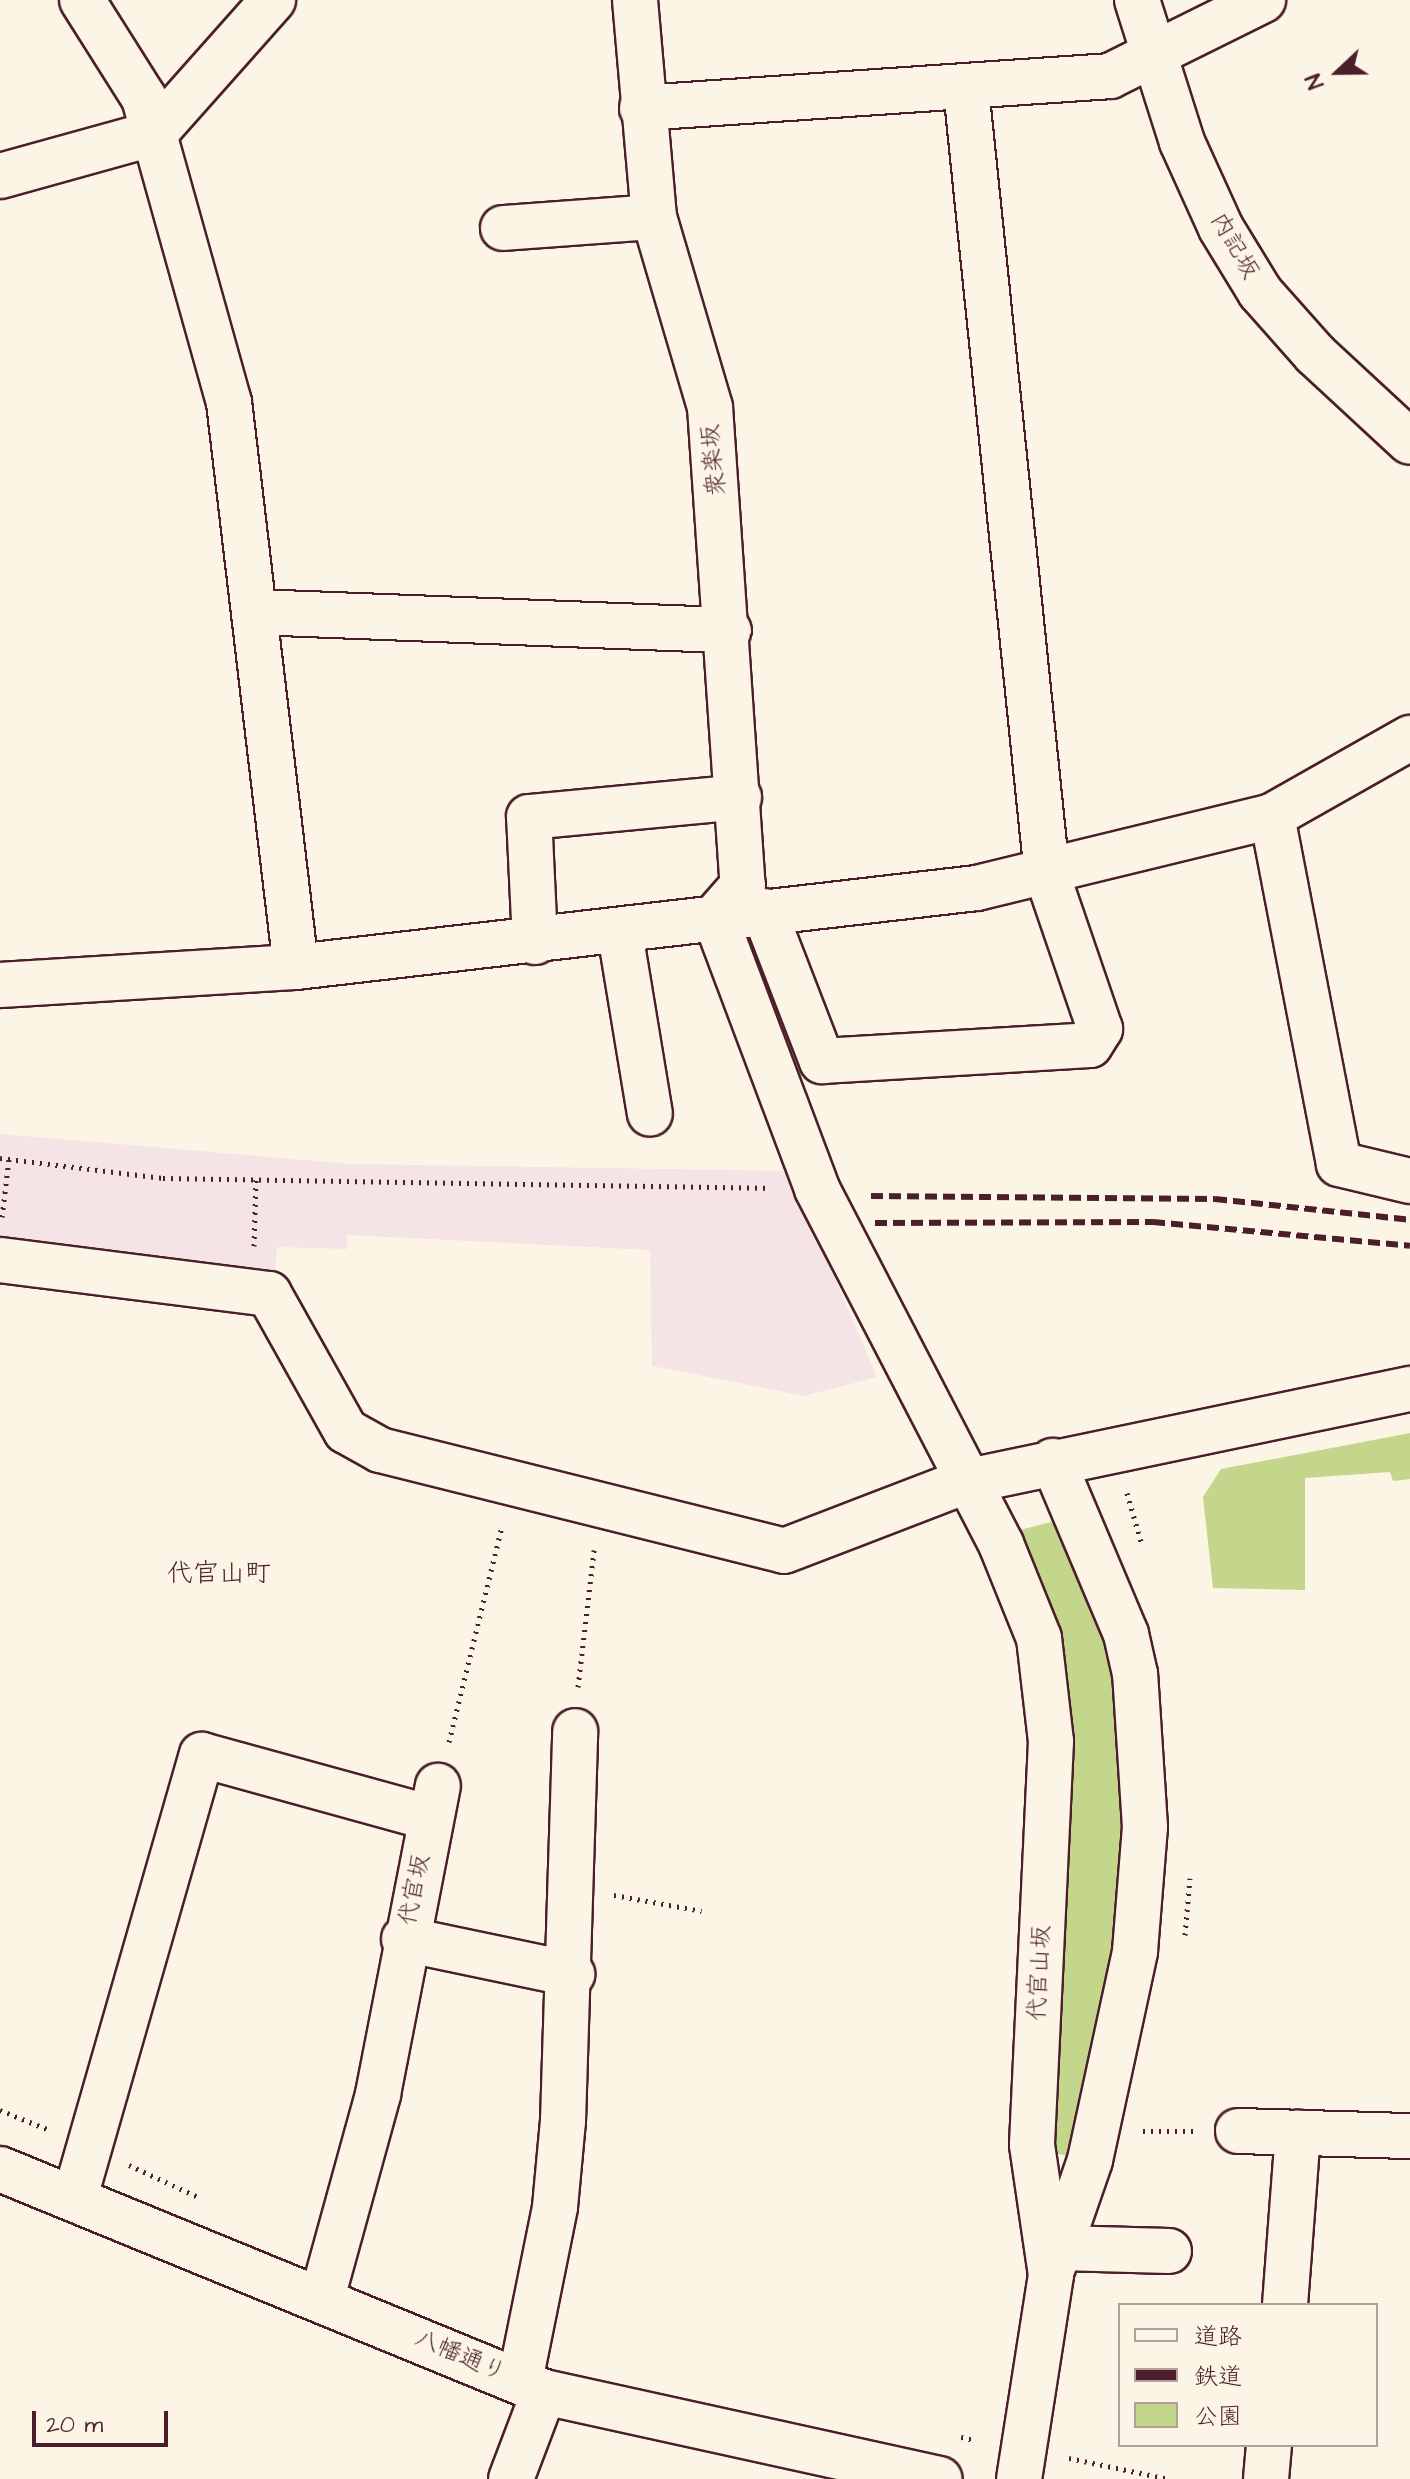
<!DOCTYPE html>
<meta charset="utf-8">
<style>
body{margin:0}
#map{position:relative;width:1410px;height:2479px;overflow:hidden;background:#fcf5e5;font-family:"Architects Daughter","Klee One",sans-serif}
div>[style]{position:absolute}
.built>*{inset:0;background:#f4e4e5}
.green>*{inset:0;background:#c4d68b}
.path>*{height:5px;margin-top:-2.5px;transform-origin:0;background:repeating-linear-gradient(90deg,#4a1f2b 0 2px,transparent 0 8px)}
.roads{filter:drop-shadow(2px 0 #4a1f2b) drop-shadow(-2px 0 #4a1f2b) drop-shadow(0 2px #4a1f2b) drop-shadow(0 -2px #4a1f2b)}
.minor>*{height:44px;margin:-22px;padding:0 22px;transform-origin:22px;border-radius:22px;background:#fcf5e5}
.rail>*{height:6px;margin-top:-3px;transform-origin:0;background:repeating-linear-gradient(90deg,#4a1f2b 0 12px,transparent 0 18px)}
span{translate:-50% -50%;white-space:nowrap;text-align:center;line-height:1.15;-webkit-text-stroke:6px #fcf5e5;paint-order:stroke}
.street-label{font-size:24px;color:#4a1f2b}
.neighbourhood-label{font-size:26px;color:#4a1f2b}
.legend{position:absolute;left:1118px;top:2303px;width:260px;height:144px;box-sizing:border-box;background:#fcf5e5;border:2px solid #b59f9b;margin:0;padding:10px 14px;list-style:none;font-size:24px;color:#4a1f2b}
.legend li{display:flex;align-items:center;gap:16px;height:40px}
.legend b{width:40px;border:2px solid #b59f9b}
.north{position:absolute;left:1298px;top:32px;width:80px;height:80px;-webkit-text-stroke:6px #fcf5e5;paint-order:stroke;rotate:248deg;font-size:22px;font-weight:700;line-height:32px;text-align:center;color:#4a1f2b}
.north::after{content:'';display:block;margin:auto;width:28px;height:36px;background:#4a1f2b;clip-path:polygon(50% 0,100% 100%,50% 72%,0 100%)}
.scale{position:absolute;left:32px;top:2411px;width:136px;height:36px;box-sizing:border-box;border:4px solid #4a1f2b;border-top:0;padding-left:10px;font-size:24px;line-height:28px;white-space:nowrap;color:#4a1f2b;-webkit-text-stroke:6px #fcf5e5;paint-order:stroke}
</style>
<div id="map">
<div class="built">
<i style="clip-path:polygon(0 1134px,352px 1164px,789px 1171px,877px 1377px,804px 1396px,652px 1366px,650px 1250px,347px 1235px,347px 1249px,277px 1247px,275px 1273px,0 1236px)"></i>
</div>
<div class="green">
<i style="clip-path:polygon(1410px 1433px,1410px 1479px,1393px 1481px,1390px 1472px,1305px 1478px,1305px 1590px,1213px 1588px,1203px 1497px,1221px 1469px)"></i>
<i style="clip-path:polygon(1059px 1520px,1119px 1675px,1126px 1783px,1113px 1977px,1072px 2157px,1047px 2151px,1057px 1970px,1016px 1531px)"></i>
</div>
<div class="path">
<i style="left:0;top:1158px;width:164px;rotate:7deg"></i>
<i style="left:163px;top:1178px;width:607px;rotate:0.94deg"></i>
<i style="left:2px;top:1217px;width:58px;rotate:-83.1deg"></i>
<i style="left:254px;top:1246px;width:67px;rotate:-88.3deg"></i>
<i style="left:1127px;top:1493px;width:54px;rotate:73.9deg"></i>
<i style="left:578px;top:1687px;width:138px;rotate:-83.3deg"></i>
<i style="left:449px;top:1742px;width:221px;rotate:-76.2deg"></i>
<i style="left:614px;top:1895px;width:89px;rotate:10.3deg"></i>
<i style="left:1185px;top:1935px;width:57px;rotate:-85deg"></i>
<i style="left:0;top:2110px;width:51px;rotate:22deg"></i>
<i style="left:1143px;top:2131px;width:54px"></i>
<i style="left:129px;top:2165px;width:78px;rotate:24.9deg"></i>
<i style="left:961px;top:2437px;width:13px;rotate:13deg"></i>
<i style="left:1069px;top:2458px;width:102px;rotate:11.9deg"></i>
</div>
<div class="roads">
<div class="minor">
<i style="left:82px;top:0;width:116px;rotate:57.7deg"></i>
<i style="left:144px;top:98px;width:316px;rotate:74.4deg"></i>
<i style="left:229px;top:402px;width:569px;rotate:83.24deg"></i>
<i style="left:635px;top:0;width:218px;rotate:85deg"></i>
<i style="left:654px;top:217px;width:198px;rotate:73.6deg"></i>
<i style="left:710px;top:407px;width:479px;rotate:86.1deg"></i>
<i style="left:743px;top:885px;width:43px;rotate:131.2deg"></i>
<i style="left:1137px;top:0;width:149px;rotate:72.4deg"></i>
<i style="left:1182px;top:142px;width:94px;rotate:65.6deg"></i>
<i style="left:1221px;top:228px;width:75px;rotate:58.6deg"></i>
<i style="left:1260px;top:292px;width:83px;rotate:48.4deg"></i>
<i style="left:1315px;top:354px;width:129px;rotate:42.8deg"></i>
<i style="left:642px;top:108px;width:469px;rotate:-3.9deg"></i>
<i style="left:1110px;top:76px;width:171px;rotate:-26.4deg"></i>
<i style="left:0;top:176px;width:161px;rotate:-15.5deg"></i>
<i style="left:155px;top:133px;width:178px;rotate:-48.4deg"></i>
<i style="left:503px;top:228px;width:151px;rotate:-4.2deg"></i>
<i style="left:254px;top:612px;width:475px;rotate:2.2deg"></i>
<i style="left:1272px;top:816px;width:354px;rotate:79.1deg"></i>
<i style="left:1339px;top:1164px;width:73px;rotate:13.5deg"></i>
<i style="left:764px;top:911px;width:161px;rotate:68.9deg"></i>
<i style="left:822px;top:1061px;width:268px;rotate:-3.4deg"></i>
<i style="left:1090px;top:1045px;width:19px;rotate:-58deg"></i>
<i style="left:1100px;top:1029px;width:164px;rotate:-108.9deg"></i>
<i style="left:1047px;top:874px;width:789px;rotate:-95.89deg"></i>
<i style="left:715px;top:917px;width:290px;rotate:69.4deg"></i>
<i style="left:817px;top:1189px;width:400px;rotate:62.6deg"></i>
<i style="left:1001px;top:1544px;width:101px;rotate:68deg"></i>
<i style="left:1039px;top:1638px;width:104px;rotate:83.4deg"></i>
<i style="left:1051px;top:1741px;width:404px;rotate:92.7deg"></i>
<i style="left:1032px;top:2145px;width:131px;rotate:81.7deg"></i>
<i style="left:1051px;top:2275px;width:206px;rotate:98.9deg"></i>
<i style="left:620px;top:933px;width:183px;rotate:80.6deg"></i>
<i style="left:535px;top:942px;width:125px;rotate:-92.7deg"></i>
<i style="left:529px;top:817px;width:211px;rotate:-5.4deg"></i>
<i style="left:0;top:985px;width:297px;rotate:-3.5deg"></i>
<i style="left:296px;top:967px;width:686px;rotate:-6.62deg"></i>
<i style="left:977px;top:888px;width:304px;rotate:-13.7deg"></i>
<i style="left:1272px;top:816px;width:159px;rotate:-29.5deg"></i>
<i style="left:0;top:1260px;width:271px;rotate:7.2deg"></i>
<i style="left:269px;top:1294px;width:157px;rotate:60.7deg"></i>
<i style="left:346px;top:1431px;width:39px;rotate:29deg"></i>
<i style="left:380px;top:1450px;width:416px;rotate:14deg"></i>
<i style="left:784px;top:1551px;width:193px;rotate:-21deg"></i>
<i style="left:964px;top:1482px;width:456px;rotate:-11.8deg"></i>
<i style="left:404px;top:1939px;width:172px;rotate:11.8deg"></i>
<i style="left:1238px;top:2131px;width:172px;rotate:1.7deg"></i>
<i style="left:0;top:2169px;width:588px;rotate:22.29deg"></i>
<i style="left:544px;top:2392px;width:405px;rotate:12.4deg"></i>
<i style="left:75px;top:2197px;width:460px;rotate:-74deg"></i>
<i style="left:202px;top:1755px;width:237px;rotate:15.4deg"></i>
<i style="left:1060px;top:2248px;width:109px;rotate:1.6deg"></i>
<i style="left:1053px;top:2267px;width:113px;rotate:-70.9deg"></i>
<i style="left:1090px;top:2160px;width:214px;rotate:-77.8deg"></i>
<i style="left:1135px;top:1951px;width:124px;rotate:-85.4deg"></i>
<i style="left:1145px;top:1827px;width:153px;rotate:-93.7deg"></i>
<i style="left:1135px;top:1674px;width:41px;rotate:-102.7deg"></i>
<i style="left:1126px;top:1634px;width:188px;rotate:-112.9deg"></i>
<i style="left:322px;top:2298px;width:212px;rotate:-74.6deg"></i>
<i style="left:378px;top:2094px;width:314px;rotate:-79deg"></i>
<i style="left:1285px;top:2305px;width:173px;rotate:-85.7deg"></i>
<i style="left:520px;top:2381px;width:177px;rotate:-78.6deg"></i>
<i style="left:555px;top:2207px;width:86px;rotate:-84.7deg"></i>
<i style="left:563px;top:2121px;width:390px;rotate:-88.2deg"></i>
<i style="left:511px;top:2479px;width:93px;rotate:-69.2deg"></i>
<i style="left:1266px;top:2479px;width:34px;rotate:-85deg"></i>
</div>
</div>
<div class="rail">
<i style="left:871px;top:1196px;width:344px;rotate:0.5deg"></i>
<i style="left:1215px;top:1199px;width:196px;rotate:6.1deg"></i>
<i style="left:875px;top:1223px;width:278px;rotate:-0.2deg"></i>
<i style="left:1153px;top:1222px;width:258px;rotate:5.3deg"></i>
</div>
<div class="street-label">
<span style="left:1234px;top:246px;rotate:60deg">内記坂</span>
<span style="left:714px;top:460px;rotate:-95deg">衆楽坂</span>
<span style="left:415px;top:1890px;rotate:-78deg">代官坂</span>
<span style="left:1040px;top:1973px;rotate:-87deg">代官山坂</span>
<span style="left:460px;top:2356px;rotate:23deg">八幡通り</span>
</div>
<div class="neighbourhood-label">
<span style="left:219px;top:1574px">代官山町</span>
</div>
<ul class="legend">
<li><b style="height:10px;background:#fcf5e5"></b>道路</li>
<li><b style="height:10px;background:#4a1f2b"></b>鉄道</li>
<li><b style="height:22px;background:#c4d68b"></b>公園</li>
</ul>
<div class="north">N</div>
<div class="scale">20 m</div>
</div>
